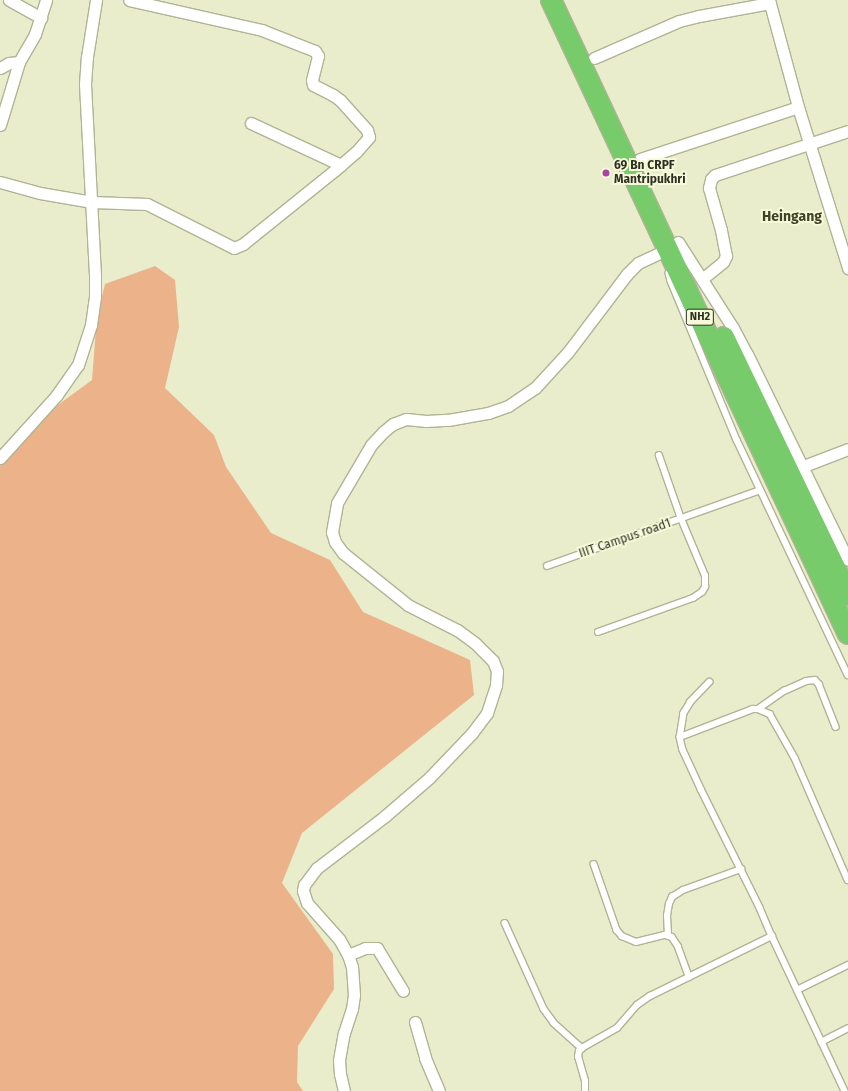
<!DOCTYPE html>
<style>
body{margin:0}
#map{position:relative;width:848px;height:1091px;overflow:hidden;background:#e9edcb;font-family:"Fira Sans",sans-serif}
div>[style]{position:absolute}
.green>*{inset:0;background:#ecb28a}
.roads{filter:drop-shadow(1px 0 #b0b494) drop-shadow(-1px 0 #b0b494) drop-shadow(0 1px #b0b494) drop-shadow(0 -1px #b0b494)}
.lane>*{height:5.5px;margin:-2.75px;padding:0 2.75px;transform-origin:2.75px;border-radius:2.75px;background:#fff}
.street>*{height:11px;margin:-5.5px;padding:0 5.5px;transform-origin:5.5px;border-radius:5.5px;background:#fff}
.highway>*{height:20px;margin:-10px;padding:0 10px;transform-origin:10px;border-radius:10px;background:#77cb6b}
.dots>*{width:11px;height:11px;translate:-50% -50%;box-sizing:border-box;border:2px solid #f6fad8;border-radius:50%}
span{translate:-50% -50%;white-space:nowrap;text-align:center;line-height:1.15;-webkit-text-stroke:4px #f6fad8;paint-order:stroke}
.shield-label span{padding:1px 3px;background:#f6fad8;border:1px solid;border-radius:3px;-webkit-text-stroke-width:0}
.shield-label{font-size:11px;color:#2e3023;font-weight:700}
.poi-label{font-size:12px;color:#2e3023;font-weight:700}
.left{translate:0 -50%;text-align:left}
.street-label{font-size:12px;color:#2e3023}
.quarter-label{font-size:14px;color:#3f4226;font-weight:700}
</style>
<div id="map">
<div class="green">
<i style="clip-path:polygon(155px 266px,175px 280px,179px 327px,165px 388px,214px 435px,226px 467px,271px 533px,330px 560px,363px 612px,470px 660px,474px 695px,302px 833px,282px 883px,333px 954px,334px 989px,298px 1046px,297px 1082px,303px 1091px,0 1091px,0 466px,17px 435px,92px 380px,97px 316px,105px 284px)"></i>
</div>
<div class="roads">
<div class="lane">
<i style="left:669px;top:273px;width:8px;rotate:76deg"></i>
<i style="left:671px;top:281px;width:172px;rotate:67.5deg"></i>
<i style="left:737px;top:440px;width:260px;rotate:64.7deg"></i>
<i style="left:547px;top:566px;width:226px;rotate:-19.6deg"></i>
<i style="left:598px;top:632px;width:101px;rotate:-19.7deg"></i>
<i style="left:693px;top:598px;width:11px;rotate:-34deg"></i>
<i style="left:702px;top:592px;width:6px;rotate:-59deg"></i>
<i style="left:705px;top:587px;width:11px;rotate:-90deg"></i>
<i style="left:705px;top:576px;width:62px;rotate:-112.8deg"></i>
<i style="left:681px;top:519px;width:67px;rotate:-109.2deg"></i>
<i style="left:710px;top:682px;width:28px;rotate:134deg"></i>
<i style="left:691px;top:702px;width:13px;rotate:122deg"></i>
<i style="left:684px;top:713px;width:24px;rotate:99deg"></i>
<i style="left:680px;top:737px;width:13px;rotate:77deg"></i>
<i style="left:683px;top:750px;width:43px;rotate:65.2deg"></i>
<i style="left:701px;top:789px;width:133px;rotate:63.6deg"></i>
<i style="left:760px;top:908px;width:30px;rotate:67deg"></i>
<i style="left:772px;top:936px;width:171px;rotate:64.8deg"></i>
<i style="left:758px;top:709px;width:32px;rotate:-35deg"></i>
<i style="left:784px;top:691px;width:24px;rotate:-24deg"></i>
<i style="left:806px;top:681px;width:9px;rotate:-6deg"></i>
<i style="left:815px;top:680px;width:6px;rotate:45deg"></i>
<i style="left:819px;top:684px;width:46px;rotate:68.4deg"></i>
<i style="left:680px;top:737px;width:78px;rotate:-21deg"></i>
<i style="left:753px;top:709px;width:5px"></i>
<i style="left:758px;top:709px;width:13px;rotate:23deg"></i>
<i style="left:770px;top:714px;width:51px;rotate:60.4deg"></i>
<i style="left:795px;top:758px;width:133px;rotate:66.5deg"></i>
<i style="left:594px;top:864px;width:70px;rotate:70.8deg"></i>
<i style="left:617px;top:930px;width:8px;rotate:50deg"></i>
<i style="left:622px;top:936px;width:15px;rotate:23deg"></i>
<i style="left:636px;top:942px;width:30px;rotate:-14deg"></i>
<i style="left:665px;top:935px;width:7px;rotate:16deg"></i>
<i style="left:672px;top:937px;width:11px;rotate:56deg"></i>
<i style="left:678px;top:946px;width:33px;rotate:70deg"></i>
<i style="left:505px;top:923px;width:94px;rotate:65.6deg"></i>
<i style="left:544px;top:1009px;width:17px;rotate:54deg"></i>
<i style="left:554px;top:1023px;width:38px;rotate:42deg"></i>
<i style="left:668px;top:935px;width:19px;rotate:-93deg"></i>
<i style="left:667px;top:916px;width:12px;rotate:-81deg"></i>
<i style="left:669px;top:904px;width:8px;rotate:-67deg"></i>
<i style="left:672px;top:897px;width:13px;rotate:-32deg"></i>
<i style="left:683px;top:890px;width:62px;rotate:-19.9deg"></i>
<i style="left:797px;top:990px;width:57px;rotate:-26.1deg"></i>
<i style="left:821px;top:1042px;width:30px;rotate:-27deg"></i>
<i style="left:585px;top:1091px;width:10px;rotate:-90deg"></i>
<i style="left:585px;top:1081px;width:25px;rotate:-106deg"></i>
<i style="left:578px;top:1057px;width:6px;rotate:-81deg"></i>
<i style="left:579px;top:1051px;width:4px;rotate:-45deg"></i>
<i style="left:582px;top:1048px;width:40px;rotate:-29.7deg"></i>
<i style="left:617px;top:1028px;width:30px;rotate:-49deg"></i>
<i style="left:637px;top:1005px;width:16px;rotate:-35deg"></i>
<i style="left:650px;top:996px;width:136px;rotate:-26.2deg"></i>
</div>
<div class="street">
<i style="left:9px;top:0;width:37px;rotate:29deg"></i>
<i style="left:769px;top:0;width:111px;rotate:74.8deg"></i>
<i style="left:798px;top:107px;width:169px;rotate:72.7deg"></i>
<i style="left:594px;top:58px;width:93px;rotate:-23.5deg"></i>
<i style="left:679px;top:21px;width:21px;rotate:-14deg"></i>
<i style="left:699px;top:16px;width:72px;rotate:-10.4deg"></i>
<i style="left:0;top:68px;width:10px;rotate:-29deg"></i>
<i style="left:9px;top:63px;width:10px;rotate:-6deg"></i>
<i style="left:251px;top:123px;width:99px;rotate:25deg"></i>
<i style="left:0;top:125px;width:66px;rotate:-73.2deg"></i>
<i style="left:19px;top:62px;width:32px;rotate:-60deg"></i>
<i style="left:35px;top:34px;width:36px;rotate:-72deg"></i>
<i style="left:640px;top:159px;width:166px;rotate:-18.2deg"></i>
<i style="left:0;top:182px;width:41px;rotate:15.4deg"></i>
<i style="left:40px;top:193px;width:53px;rotate:9.8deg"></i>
<i style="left:92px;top:202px;width:55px;rotate:2.1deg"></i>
<i style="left:147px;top:204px;width:97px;rotate:26.8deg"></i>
<i style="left:234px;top:248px;width:10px;rotate:-24deg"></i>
<i style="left:243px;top:244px;width:118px;rotate:-38.8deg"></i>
<i style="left:335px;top:170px;width:28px;rotate:-41deg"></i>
<i style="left:356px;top:152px;width:20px;rotate:-49deg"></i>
<i style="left:369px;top:137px;width:7px;rotate:-106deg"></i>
<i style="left:367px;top:130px;width:40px;rotate:-132deg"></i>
<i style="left:340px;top:100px;width:9px;rotate:-144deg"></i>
<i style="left:333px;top:95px;width:22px;rotate:-153deg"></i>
<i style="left:313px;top:85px;width:5px;rotate:-101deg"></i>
<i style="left:312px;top:80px;width:25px;rotate:-76deg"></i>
<i style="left:318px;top:56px;width:6px;rotate:-121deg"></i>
<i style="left:315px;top:51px;width:57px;rotate:-158.4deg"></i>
<i style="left:262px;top:30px;width:136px;rotate:-167.3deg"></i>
<i style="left:678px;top:242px;width:102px;rotate:57.4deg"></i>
<i style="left:733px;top:328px;width:30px;rotate:62deg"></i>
<i style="left:747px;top:354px;width:229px;rotate:63.9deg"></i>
<i style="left:702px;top:279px;width:27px;rotate:-39deg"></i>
<i style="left:723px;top:262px;width:7px;rotate:-63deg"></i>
<i style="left:726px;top:256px;width:26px;rotate:-101deg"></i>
<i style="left:721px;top:230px;width:44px;rotate:-105.9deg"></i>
<i style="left:709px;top:188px;width:9px;rotate:-77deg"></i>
<i style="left:711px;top:179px;width:6px;rotate:-45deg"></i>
<i style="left:715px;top:175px;width:140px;rotate:-18.3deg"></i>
<i style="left:0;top:458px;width:84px;rotate:-47.9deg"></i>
<i style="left:56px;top:396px;width:38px;rotate:-55deg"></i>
<i style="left:78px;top:365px;width:42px;rotate:-72deg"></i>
<i style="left:91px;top:325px;width:28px;rotate:-82deg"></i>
<i style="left:95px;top:297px;width:22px;rotate:-90deg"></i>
<i style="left:95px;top:275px;width:191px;rotate:-93deg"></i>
<i style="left:85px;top:84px;width:27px;rotate:-86deg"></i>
<i style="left:87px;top:57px;width:58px;rotate:-81deg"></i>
<i style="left:801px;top:467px;width:50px;rotate:-21deg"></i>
<i style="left:348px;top:955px;width:18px;rotate:-22deg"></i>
<i style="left:365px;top:948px;width:12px"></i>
<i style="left:377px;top:948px;width:50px;rotate:58.8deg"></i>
<i style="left:415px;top:1022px;width:37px;rotate:74deg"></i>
<i style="left:425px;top:1058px;width:36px;rotate:67deg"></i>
<i style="left:344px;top:1091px;width:17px;rotate:-103deg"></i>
<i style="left:340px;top:1074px;width:14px;rotate:-94deg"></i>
<i style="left:339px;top:1060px;width:27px;rotate:-80deg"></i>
<i style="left:344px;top:1033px;width:25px;rotate:-72deg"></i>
<i style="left:352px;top:1009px;width:14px;rotate:-82deg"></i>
<i style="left:354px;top:995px;width:28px;rotate:-94deg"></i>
<i style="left:352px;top:967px;width:13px;rotate:-108deg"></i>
<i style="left:348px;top:955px;width:18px;rotate:-119deg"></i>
<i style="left:339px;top:939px;width:48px;rotate:-131.6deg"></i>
<i style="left:307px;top:903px;width:13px;rotate:-108deg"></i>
<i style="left:303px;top:891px;width:6px;rotate:-81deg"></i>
<i style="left:304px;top:885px;width:21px;rotate:-53deg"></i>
<i style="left:317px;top:868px;width:86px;rotate:-37.4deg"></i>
<i style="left:385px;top:816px;width:58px;rotate:-40.8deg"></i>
<i style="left:429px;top:778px;width:62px;rotate:-46.3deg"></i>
<i style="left:472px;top:733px;width:25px;rotate:-53deg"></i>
<i style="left:487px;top:713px;width:29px;rotate:-72deg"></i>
<i style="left:496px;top:685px;width:14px;rotate:-86deg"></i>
<i style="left:497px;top:671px;width:11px;rotate:-112deg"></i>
<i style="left:493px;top:661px;width:25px;rotate:-135deg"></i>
<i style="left:475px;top:643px;width:22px;rotate:-144deg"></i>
<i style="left:457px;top:630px;width:55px;rotate:-153deg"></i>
<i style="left:408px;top:605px;width:83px;rotate:-141.3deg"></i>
<i style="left:343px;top:553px;width:14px;rotate:-126deg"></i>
<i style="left:335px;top:542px;width:10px;rotate:-107deg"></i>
<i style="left:332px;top:532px;width:29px;rotate:-80deg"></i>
<i style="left:337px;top:503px;width:67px;rotate:-59.6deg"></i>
<i style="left:371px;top:445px;width:18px;rotate:-47deg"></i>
<i style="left:383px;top:432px;width:13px;rotate:-39deg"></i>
<i style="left:393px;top:424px;width:14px;rotate:-21deg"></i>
<i style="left:406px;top:419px;width:20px;rotate:6deg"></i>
<i style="left:426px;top:421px;width:22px;rotate:-3deg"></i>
<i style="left:448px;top:420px;width:41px;rotate:-9.9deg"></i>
<i style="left:488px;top:413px;width:21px;rotate:-19deg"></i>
<i style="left:508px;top:406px;width:32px;rotate:-34deg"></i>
<i style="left:535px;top:388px;width:49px;rotate:-47.5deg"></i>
<i style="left:568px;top:352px;width:98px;rotate:-52.9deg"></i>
<i style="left:627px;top:274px;width:16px;rotate:-45deg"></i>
<i style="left:638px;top:263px;width:33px;rotate:-25deg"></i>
</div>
<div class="highway">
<i style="left:551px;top:0;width:700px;rotate:64.9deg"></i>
<i style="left:724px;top:337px;width:286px;rotate:64.3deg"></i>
</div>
</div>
<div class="dots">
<i style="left:606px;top:173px;background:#ac43a5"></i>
</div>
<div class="shield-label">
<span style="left:700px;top:317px">NH2</span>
</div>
<div class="poi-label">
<span class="left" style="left:614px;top:173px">69 Bn CRPF<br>Mantripukhri</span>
</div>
<div class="street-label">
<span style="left:625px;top:539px;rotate:-19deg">IIIT Campus road1</span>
</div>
<div class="quarter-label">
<span style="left:792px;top:217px">Heingang</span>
</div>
</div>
